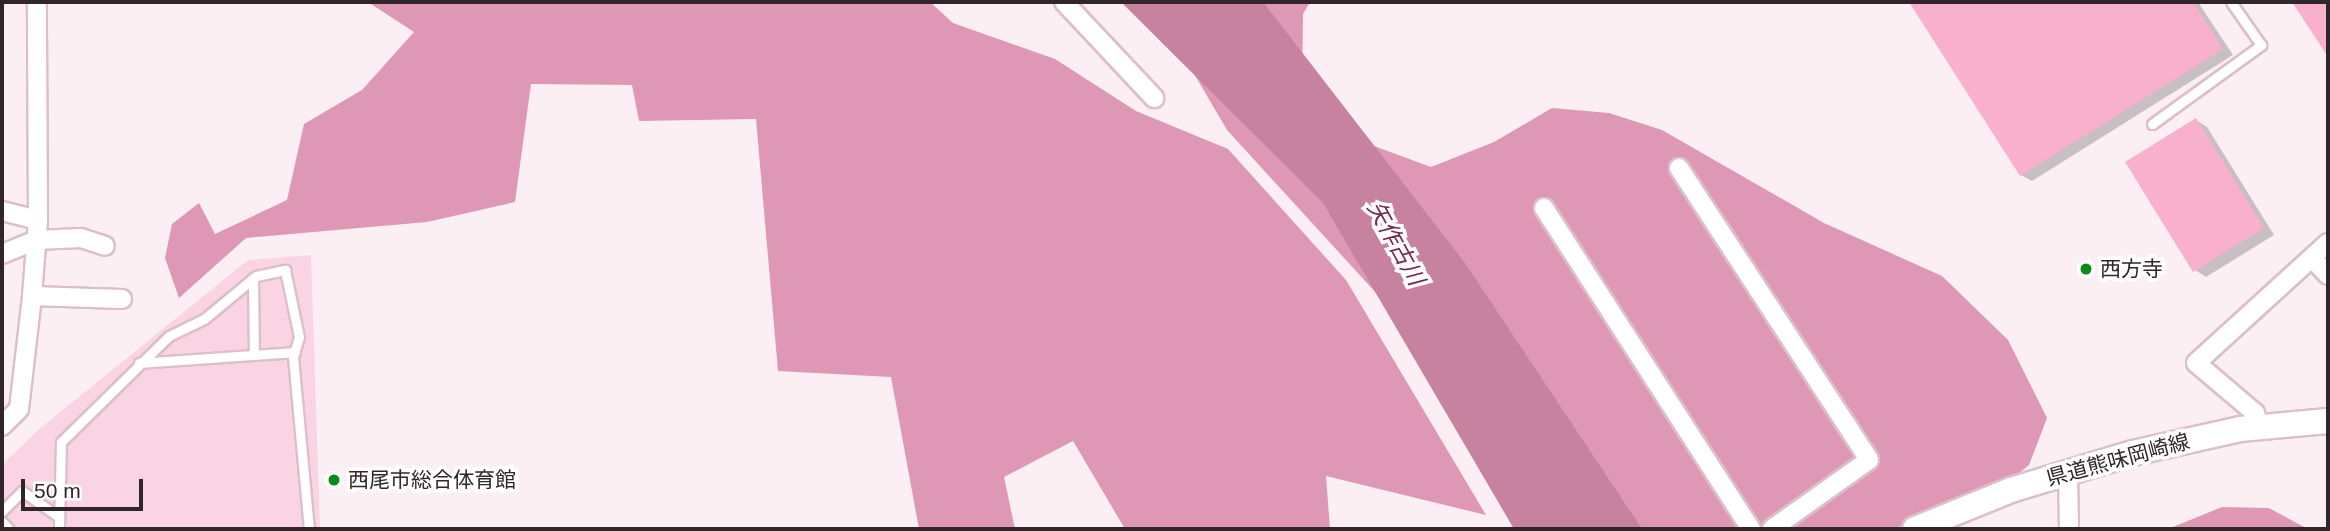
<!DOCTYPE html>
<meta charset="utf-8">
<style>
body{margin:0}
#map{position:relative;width:2330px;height:531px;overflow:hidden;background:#fbeff4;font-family:Arial,"Noto Sans JP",sans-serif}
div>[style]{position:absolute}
.green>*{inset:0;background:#fbd4e3}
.forest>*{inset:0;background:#de98b5}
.water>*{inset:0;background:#c6829e}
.shadow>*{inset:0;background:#0003}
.building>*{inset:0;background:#f8b0cd}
.roads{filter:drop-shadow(2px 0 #dbbfc9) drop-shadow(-2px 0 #dbbfc9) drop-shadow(0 2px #dbbfc9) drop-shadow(0 -2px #dbbfc9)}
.lane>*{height:9px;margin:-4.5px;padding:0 4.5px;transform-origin:4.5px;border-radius:4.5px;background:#fff}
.street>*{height:18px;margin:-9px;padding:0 9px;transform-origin:9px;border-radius:9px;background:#fff}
.secondary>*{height:24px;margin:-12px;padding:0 12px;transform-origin:12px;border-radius:12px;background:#fff}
.dots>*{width:19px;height:19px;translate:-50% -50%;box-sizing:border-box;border:4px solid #fff;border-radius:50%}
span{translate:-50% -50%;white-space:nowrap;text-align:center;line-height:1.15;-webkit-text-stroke:7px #fff;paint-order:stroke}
.poi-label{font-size:21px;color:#302529}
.left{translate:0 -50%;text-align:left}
.street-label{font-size:21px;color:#302529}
.water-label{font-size:23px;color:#78274e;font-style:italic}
.frame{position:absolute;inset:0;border:4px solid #302529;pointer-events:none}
.scale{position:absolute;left:21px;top:479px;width:122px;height:32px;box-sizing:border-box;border:4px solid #302529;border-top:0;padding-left:9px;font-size:21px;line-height:24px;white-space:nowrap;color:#302529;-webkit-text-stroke:5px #fff;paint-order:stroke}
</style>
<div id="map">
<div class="green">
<i style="clip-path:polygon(311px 255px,320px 529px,2px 529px,2px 465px,38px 430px,248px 260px)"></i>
</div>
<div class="forest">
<i style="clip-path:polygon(368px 2px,930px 2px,953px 23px,1055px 59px,1136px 111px,1228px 149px,1346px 280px,1486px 515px,1326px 476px,1330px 529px,1125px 529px,1073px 441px,1004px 477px,1015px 529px,919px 529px,891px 377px,778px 371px,756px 119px,639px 121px,632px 85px,531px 84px,515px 202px,427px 222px,246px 238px,179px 298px,165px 258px,172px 224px,199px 203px,215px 234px,287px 200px,304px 124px,362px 90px,414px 32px)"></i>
<i style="clip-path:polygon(1193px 2px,1310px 2px,1303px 14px,1302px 91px,1355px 139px,1431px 167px,1494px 142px,1552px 108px,1609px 113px,1662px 130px,1824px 223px,1942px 276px,2008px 340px,2047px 418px,2029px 465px,1990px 497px,1892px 529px,1554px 529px,1442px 365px,1227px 130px,1193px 72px)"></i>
<i style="clip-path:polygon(2222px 507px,2269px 508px,2308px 529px,2168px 529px)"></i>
</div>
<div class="water">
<i style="clip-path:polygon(1121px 2px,1263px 2px,1465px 263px,1642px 529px,1514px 529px,1323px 203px)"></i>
</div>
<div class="shadow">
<i style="clip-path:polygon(1911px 2px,2198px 2px,2233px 55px,2032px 181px,2021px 175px)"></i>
<i style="clip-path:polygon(2196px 120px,2207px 127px,2274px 235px,2206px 277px,2195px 270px)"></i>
</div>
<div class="building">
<i style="clip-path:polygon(1909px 2px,2193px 2px,2223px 49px,2020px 176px)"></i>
<i style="clip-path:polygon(2292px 2px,2328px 2px,2328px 57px)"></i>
<i style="clip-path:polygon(2196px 118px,2264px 228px,2193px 272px,2125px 162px)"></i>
</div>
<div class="roads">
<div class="lane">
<i style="left:2152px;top:124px;width:135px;rotate:-35.9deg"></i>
<i style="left:2261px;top:45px;width:52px;rotate:-124.9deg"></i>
<i style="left:253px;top:278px;width:77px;rotate:89.3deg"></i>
<i style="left:139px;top:363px;width:156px;rotate:-4deg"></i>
<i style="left:2px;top:511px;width:28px;rotate:-45deg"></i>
<i style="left:22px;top:491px;width:45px;rotate:35.1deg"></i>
<i style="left:2px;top:522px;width:10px;rotate:45deg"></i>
<i style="left:59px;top:529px;width:87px;rotate:-88.7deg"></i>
<i style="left:61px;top:442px;width:151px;rotate:-44.5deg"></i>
<i style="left:169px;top:336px;width:39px;rotate:-26deg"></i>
<i style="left:204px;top:319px;width:67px;rotate:-39.6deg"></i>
<i style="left:256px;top:276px;width:30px;rotate:-12deg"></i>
<i style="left:285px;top:270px;width:68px;rotate:78.2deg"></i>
<i style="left:299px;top:337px;width:21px;rotate:107deg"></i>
<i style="left:293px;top:357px;width:173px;rotate:84.7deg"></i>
</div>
<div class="street">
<i style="left:1064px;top:2px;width:132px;rotate:46.8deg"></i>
<i style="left:1679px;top:168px;width:348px;rotate:56.9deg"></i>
<i style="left:1869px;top:460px;width:119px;rotate:144.6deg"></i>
<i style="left:1544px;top:208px;width:382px;rotate:57.2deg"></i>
<i style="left:2px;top:211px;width:37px;rotate:14deg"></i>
<i style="left:2px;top:254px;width:37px;rotate:-22deg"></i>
<i style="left:36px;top:240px;width:45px;rotate:-2.5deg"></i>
<i style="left:81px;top:238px;width:25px;rotate:18deg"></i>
<i style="left:2312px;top:258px;width:23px;rotate:47deg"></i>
<i style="left:32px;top:296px;width:90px;rotate:1.9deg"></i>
<i style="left:2px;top:426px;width:24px;rotate:-45deg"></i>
<i style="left:19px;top:409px;width:114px;rotate:-83.4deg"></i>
<i style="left:32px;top:296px;width:76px;rotate:-85.5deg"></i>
<i style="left:38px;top:220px;width:218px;rotate:-90.3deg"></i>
<i style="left:2259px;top:427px;width:15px;rotate:-106deg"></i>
<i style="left:2255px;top:413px;width:77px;rotate:-139.7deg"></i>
<i style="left:2196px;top:363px;width:178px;rotate:-42.3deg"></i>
<i style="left:2068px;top:471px;width:58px;rotate:89deg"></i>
</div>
<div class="secondary">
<i style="left:1915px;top:529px;width:104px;rotate:-22.1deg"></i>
<i style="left:2011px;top:490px;width:127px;rotate:-16.9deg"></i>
<i style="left:2133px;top:453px;width:110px;rotate:-12.6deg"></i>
<i style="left:2240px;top:429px;width:88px;rotate:-5.2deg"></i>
</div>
</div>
<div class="dots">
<i style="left:2086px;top:269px;background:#088c1a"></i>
<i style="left:334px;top:480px;background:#088c1a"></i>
</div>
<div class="poi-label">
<span class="left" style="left:2100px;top:269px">西方寺</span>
<span class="left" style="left:348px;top:480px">西尾市総合体育館</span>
</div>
<div class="street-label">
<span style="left:2118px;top:460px;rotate:-15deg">県道熊味岡崎線</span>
</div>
<div class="water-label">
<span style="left:1396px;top:243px;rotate:61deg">矢作古川</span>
</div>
<div class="frame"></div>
<div class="scale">50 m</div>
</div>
